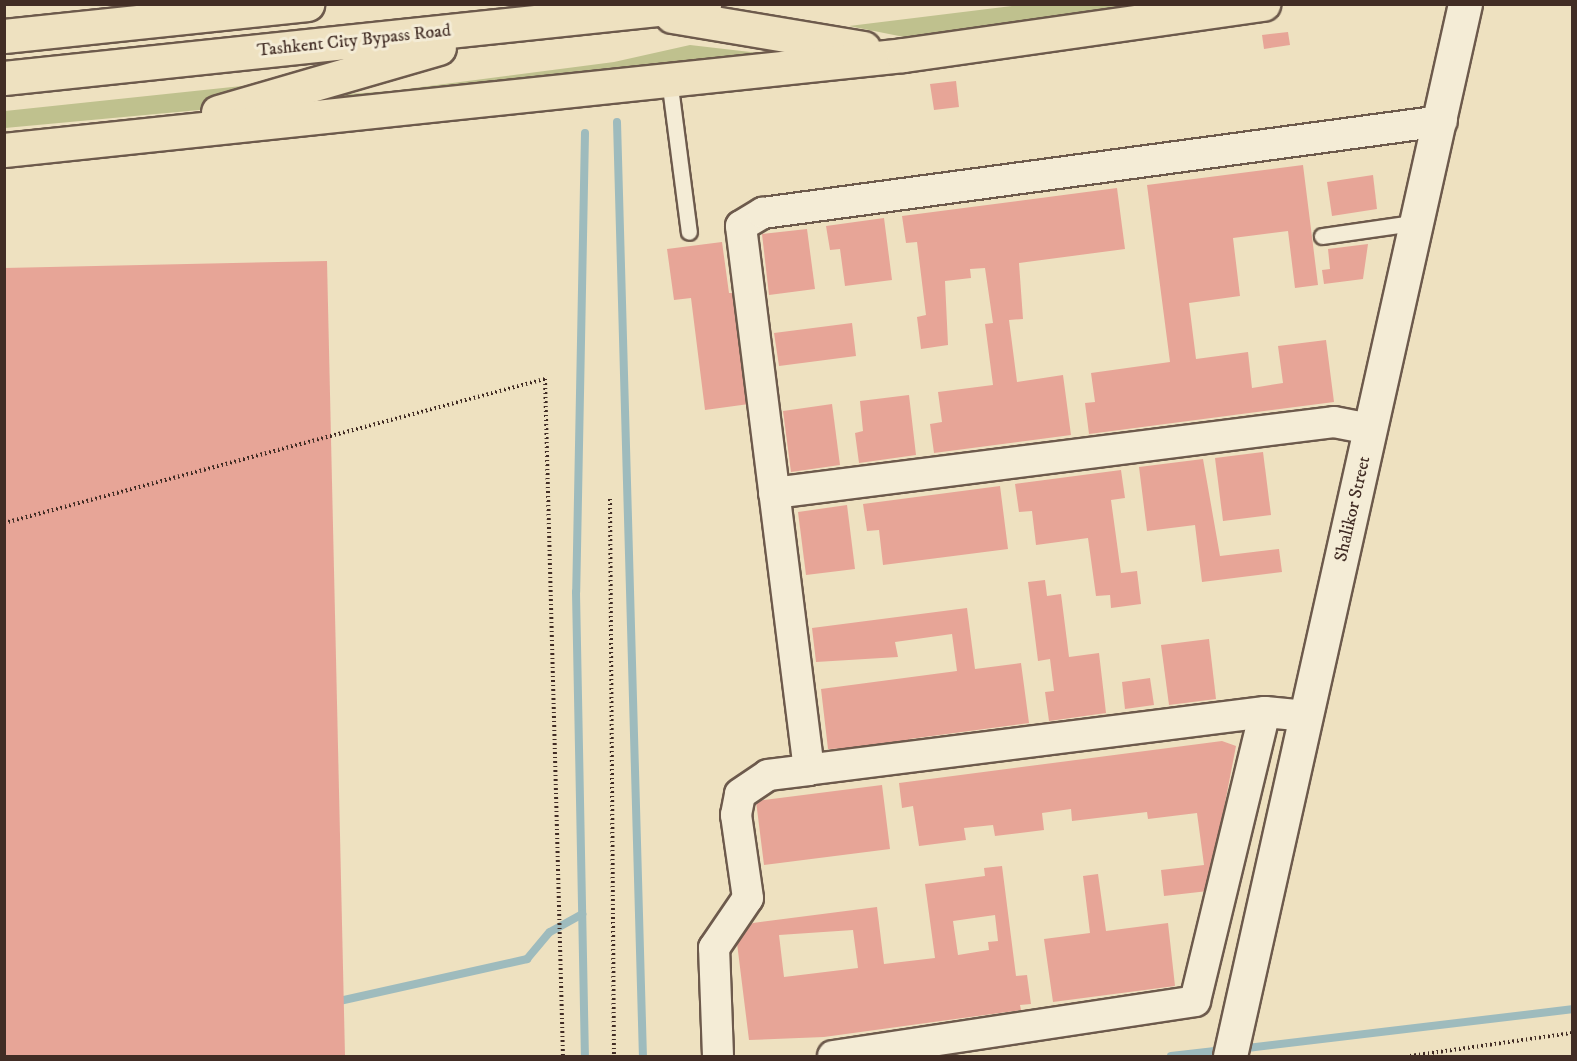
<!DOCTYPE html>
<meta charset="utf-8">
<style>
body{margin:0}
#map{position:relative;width:1577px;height:1061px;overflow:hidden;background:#eee1c0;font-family:"IM FELL DW Pica",serif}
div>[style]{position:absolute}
.green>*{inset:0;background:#bfc18e}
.stream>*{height:8px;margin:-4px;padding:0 4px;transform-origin:4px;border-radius:4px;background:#9ebbbd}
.building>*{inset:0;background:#e7a597}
.path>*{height:4px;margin-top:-2px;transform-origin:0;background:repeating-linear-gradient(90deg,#422d25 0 1.5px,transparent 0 4.5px)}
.roads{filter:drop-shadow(2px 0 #6d5a4c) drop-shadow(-2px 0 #6d5a4c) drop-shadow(0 2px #6d5a4c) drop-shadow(0 -2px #6d5a4c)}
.lane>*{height:15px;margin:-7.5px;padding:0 7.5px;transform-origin:7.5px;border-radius:7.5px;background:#f4ecd6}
.street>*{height:30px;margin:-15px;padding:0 15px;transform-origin:15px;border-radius:15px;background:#f4ecd6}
.secondary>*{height:33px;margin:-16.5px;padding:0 16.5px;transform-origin:16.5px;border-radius:16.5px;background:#f4ecd6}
.highway>*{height:33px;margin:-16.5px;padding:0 16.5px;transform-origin:16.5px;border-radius:16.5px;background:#eee1c0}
span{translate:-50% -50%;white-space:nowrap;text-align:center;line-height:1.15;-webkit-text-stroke:6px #f4ecd6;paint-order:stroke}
.street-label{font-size:18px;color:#422d25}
.frame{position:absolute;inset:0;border:6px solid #422d25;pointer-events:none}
</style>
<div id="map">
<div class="green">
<i style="clip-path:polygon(1020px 5px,1173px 5px,914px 39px,849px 26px)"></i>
<i style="clip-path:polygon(690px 45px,759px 53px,641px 69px,5px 128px,5px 111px,260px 84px,306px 97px,391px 91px,614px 62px)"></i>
</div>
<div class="stream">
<i style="left:617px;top:122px;width:934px;rotate:88.41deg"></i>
<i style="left:585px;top:133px;width:459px;rotate:91.1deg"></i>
<i style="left:576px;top:592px;width:464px;rotate:88.9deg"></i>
<i style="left:335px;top:1002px;width:197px;rotate:-12.6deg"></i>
<i style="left:527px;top:959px;width:35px;rotate:-50deg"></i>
<i style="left:550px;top:932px;width:37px;rotate:-29deg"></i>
<i style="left:1239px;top:1049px;width:335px;rotate:-6.8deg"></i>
<i style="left:1171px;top:1056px;width:53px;rotate:-6.5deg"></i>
</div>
<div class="building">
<i style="clip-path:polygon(1288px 32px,1290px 45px,1264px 49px,1262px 35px)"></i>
<i style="clip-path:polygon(956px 81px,959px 107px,934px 110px,930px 84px)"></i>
<i style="clip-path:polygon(1303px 165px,1318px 285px,1295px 288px,1288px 231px,1233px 238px,1240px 296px,1189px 303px,1196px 359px,1248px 352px,1252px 388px,1283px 383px,1278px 346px,1326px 340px,1334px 402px,1089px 434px,1085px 403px,1095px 402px,1091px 373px,1170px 362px,1147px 185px)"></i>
<i style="clip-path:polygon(1373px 175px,1377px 209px,1332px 216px,1327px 182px)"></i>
<i style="clip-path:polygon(1117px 188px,1125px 249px,1019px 263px,1023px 319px,1009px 320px,1017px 382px,1063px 375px,1071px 435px,934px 453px,930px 424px,942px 422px,938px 392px,993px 385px,985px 324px,993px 323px,985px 268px,970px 269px,971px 278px,945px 281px,948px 345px,921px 349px,917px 317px,926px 315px,917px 242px,906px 243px,902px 216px)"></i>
<i style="clip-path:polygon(884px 218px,892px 280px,845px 286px,840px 249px,830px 250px,826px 226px)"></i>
<i style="clip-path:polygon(807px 229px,815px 289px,769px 295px,762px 234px)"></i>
<i style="clip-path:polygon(722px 242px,729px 293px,735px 293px,749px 404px,705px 410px,691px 298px,674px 300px,667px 249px)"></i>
<i style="clip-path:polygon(1368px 244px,1363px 279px,1324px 284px,1322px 270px,1330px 269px,1328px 249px)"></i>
<i style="clip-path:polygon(327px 261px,345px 1056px,4px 1056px,4px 268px)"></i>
<i style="clip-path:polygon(852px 323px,856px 356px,779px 366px,774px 333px)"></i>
<i style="clip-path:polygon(909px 395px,916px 455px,859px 463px,855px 433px,863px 431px,860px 401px)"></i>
<i style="clip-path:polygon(832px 404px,840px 465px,791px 472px,783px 411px)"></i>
<i style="clip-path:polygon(1263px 452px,1271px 515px,1223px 521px,1215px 458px)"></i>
<i style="clip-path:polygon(1203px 459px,1220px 556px,1279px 549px,1282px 572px,1202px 582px,1195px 525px,1147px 531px,1139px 467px)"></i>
<i style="clip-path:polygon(1121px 470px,1125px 498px,1111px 500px,1121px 573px,1137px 571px,1141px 604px,1111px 608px,1110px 595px,1096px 596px,1088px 538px,1036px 545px,1032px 511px,1019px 512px,1015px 484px)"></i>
<i style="clip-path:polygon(1000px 486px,1008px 549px,883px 565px,879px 530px,867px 531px,863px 504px)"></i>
<i style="clip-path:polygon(847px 505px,855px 569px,806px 575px,798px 512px)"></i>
<i style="clip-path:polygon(1045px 580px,1047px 596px,1061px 594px,1069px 657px,1099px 653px,1106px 713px,1049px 721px,1045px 692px,1054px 691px,1050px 659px,1038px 661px,1028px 582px)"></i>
<i style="clip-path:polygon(967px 608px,975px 669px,1021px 663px,1029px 723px,909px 739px,909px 746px,828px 749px,821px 689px,957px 671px,952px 634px,895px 642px,898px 657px,816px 662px,812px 628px)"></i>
<i style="clip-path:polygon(1209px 639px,1216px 699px,1169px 705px,1161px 645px)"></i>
<i style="clip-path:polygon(1150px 678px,1154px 705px,1125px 709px,1122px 682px)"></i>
<i style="clip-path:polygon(1222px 741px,1236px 746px,1208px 891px,1164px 896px,1161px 870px,1204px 865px,1197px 813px,1148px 819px,1147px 812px,1072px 821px,1071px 809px,1042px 813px,1044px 830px,995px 836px,993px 825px,964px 828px,966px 840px,919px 846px,913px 806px,902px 808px,899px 783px)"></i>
<i style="clip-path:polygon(882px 785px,890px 849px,764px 865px,756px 801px)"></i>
<i style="clip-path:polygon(evenodd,1002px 866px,1016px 976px,1027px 975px,1031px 1004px,1020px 1005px,1021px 1010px,824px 1037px,749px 1040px,736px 935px,753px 923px,877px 907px,884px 964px,935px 958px,925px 884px,985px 876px,984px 868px,1002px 866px,995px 915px,998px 941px,988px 942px,989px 950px,958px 955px,953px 921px,995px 915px,1002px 866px,853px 930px,858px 968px,784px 977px,779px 935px,853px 930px)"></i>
<i style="clip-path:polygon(1098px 874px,1106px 931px,1168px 923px,1175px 986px,1053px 1002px,1044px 939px,1090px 933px,1083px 876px)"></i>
</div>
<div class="path">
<i style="left:610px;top:499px;width:557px;rotate:89.59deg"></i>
<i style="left:4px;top:523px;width:560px;rotate:-14.91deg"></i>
<i style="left:545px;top:379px;width:677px;rotate:88.48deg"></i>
<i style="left:1410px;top:1056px;width:164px;rotate:-8.1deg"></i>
</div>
<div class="roads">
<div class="lane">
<i style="left:669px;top:79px;width:154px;rotate:82.6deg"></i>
<i style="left:1322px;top:236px;width:98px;rotate:-8.2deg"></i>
</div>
<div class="street">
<i style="left:774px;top:493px;width:564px;rotate:-7.23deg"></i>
<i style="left:1334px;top:422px;width:38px;rotate:11deg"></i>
<i style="left:1307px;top:716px;width:42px;rotate:-174.6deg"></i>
<i style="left:1265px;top:712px;width:460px;rotate:172.8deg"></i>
<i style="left:809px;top:770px;width:548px;rotate:-97.13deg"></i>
<i style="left:741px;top:226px;width:26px;rotate:-31deg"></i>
<i style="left:763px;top:213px;width:685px;rotate:-7.72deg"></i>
<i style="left:718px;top:1056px;width:108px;rotate:-92.1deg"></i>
<i style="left:714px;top:948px;width:60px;rotate:-55.8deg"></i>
<i style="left:748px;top:898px;width:84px;rotate:-98.2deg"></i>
<i style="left:736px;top:815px;width:21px;rotate:-79deg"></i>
<i style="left:740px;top:794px;width:34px;rotate:-34deg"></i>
<i style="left:768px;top:775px;width:41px;rotate:-7deg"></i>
<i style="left:833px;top:1056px;width:366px;rotate:-8.6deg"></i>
<i style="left:1195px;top:1001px;width:297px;rotate:-76.4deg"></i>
</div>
<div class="secondary">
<i style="left:1230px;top:1056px;width:1078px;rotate:-77.41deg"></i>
</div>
<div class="highway">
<i style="left:672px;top:16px;width:194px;rotate:9.5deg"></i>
<i style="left:4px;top:36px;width:305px;rotate:-6deg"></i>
<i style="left:4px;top:78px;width:704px;rotate:-6.03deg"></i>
<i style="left:218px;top:112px;width:230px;rotate:-16.2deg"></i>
<i style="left:4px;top:150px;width:904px;rotate:-6.03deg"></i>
<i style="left:903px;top:55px;width:364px;rotate:-8.1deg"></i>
</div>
</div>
<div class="street-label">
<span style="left:354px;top:41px;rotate:-6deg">Tashkent City Bypass Road</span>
<span style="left:1353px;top:509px;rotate:-77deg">Shаlikor Street</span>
</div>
<div class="frame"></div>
</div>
